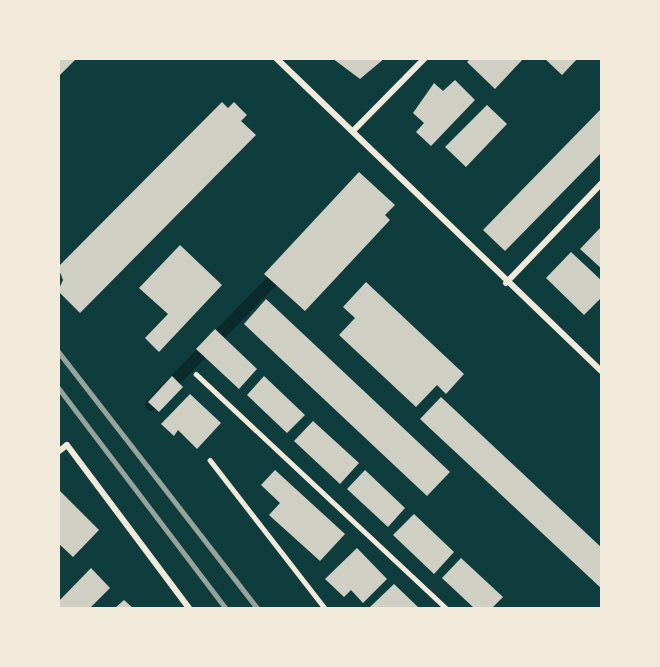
<!DOCTYPE html>
<style>
body{margin:0}
#map{position:relative;width:660px;height:667px;overflow:hidden;background:#0f3d3e;font-family:"Titillium Web",sans-serif}
div>[style]{position:absolute}
.stream>*{height:12px;margin:-6px;padding:0 6px;transform-origin:6px;border-radius:6px;background:#0a2a2b}
.building>*{inset:0;background:#cfcfc3}
.service>*{height:4.5px;margin:-2.25px;padding:0 2.25px;transform-origin:2.25px;border-radius:2.25px;background:#f1e9da}
.minor>*{height:6px;margin:-3px;padding:0 3px;transform-origin:3px;border-radius:3px;background:#f1e9da}
.rail>*{height:4.5px;margin:-2.25px;padding:0 2.25px;transform-origin:2.25px;border-radius:2.25px;background:#97a49c}
span{translate:-50% -50%;white-space:nowrap;text-align:center;line-height:1.15;-webkit-text-stroke:6px #f1e9da;paint-order:stroke}
.frame{position:absolute;inset:0;border:60px solid #f1e9da;pointer-events:none}
</style>
<div id="map">
<div class="stream">
<i style="left:151px;top:405px;width:173px;rotate:-45.7deg"></i>
</div>
<div class="building">
<i style="clip-path:polygon(58px 58px,77px 58px,58px 77px)"></i>
<i style="clip-path:polygon(332px 58px,385px 58px,360px 79px)"></i>
<i style="clip-path:polygon(471px 58px,524px 58px,495px 89px,467px 62px)"></i>
<i style="clip-path:polygon(544px 58px,578px 58px,562px 75px)"></i>
<i style="clip-path:polygon(455px 80px,475px 100px,431px 146px,416px 132px,424px 123px,413px 113px,434px 83px,443px 91px)"></i>
<i style="clip-path:polygon(222px 102px,228px 108px,234px 102px,247px 115px,241px 121px,256px 135px,80px 313px,58px 291px,63px 280px,58px 267px)"></i>
<i style="clip-path:polygon(487px 105px,507px 124px,466px 167px,445px 147px)"></i>
<i style="clip-path:polygon(602px 108px,602px 152px,505px 251px,483px 230px)"></i>
<i style="clip-path:polygon(359px 172px,395px 205px,385px 215px,390px 220px,305px 311px,264px 274px)"></i>
<i style="clip-path:polygon(602px 226px,602px 269px,580px 249px)"></i>
<i style="clip-path:polygon(180px 245px,222px 285px,159px 352px,145px 338px,168px 314px,139px 288px)"></i>
<i style="clip-path:polygon(571px 252px,602px 281px,602px 297px,584px 315px,546px 278px)"></i>
<i style="clip-path:polygon(366px 282px,464px 374px,446px 394px,437px 385px,416px 407px,339px 335px,355px 318px,343px 307px)"></i>
<i style="clip-path:polygon(266px 299px,450px 472px,427px 496px,244px 324px)"></i>
<i style="clip-path:polygon(215px 329px,257px 369px,239px 389px,196px 349px)"></i>
<i style="clip-path:polygon(172px 376px,183px 387px,159px 412px,148px 402px)"></i>
<i style="clip-path:polygon(264px 376px,305px 415px,287px 433px,247px 395px)"></i>
<i style="clip-path:polygon(190px 394px,221px 423px,197px 449px,178px 430px,174px 436px,161px 424px)"></i>
<i style="clip-path:polygon(441px 397px,602px 548px,602px 589px,420px 419px)"></i>
<i style="clip-path:polygon(313px 421px,359px 463px,340px 484px,294px 441px)"></i>
<i style="clip-path:polygon(275px 470px,345px 534px,320px 561px,269px 515px,280px 503px,261px 485px)"></i>
<i style="clip-path:polygon(365px 470px,405px 508px,388px 527px,347px 489px)"></i>
<i style="clip-path:polygon(60px 491px,99px 530px,73px 557px,58px 543px)"></i>
<i style="clip-path:polygon(414px 514px,454px 552px,434px 574px,393px 535px)"></i>
<i style="clip-path:polygon(357px 548px,387px 579px,363px 603px,351px 590px,344px 597px,325px 579px)"></i>
<i style="clip-path:polygon(461px 558px,503px 597px,492px 608px,474px 608px,442px 578px)"></i>
<i style="clip-path:polygon(91px 568px,110px 588px,90px 608px,58px 608px,58px 602px)"></i>
<i style="clip-path:polygon(394px 584px,419px 608px,369px 608px)"></i>
<i style="clip-path:polygon(124px 600px,133px 608px,115px 608px)"></i>
</div>
<div class="service">
<i style="left:196px;top:374px;width:342px;rotate:43.1deg"></i>
<i style="left:210px;top:460px;width:187px;rotate:52.2deg"></i>
</div>
<div class="minor">
<i style="left:276px;top:58px;width:453px;rotate:43.9deg"></i>
<i style="left:353px;top:131px;width:103px;rotate:-45.4deg"></i>
<i style="left:506px;top:283px;width:139px;rotate:-46.2deg"></i>
<i style="left:58px;top:452px;width:11px;rotate:-38deg"></i>
<i style="left:67px;top:445px;width:204px;rotate:53.2deg"></i>
</div>
<div class="rail">
<i style="left:58px;top:351px;width:325px;rotate:52.2deg"></i>
<i style="left:58px;top:387px;width:278px;rotate:52.8deg"></i>
</div>
<div class="frame"></div>
</div>
